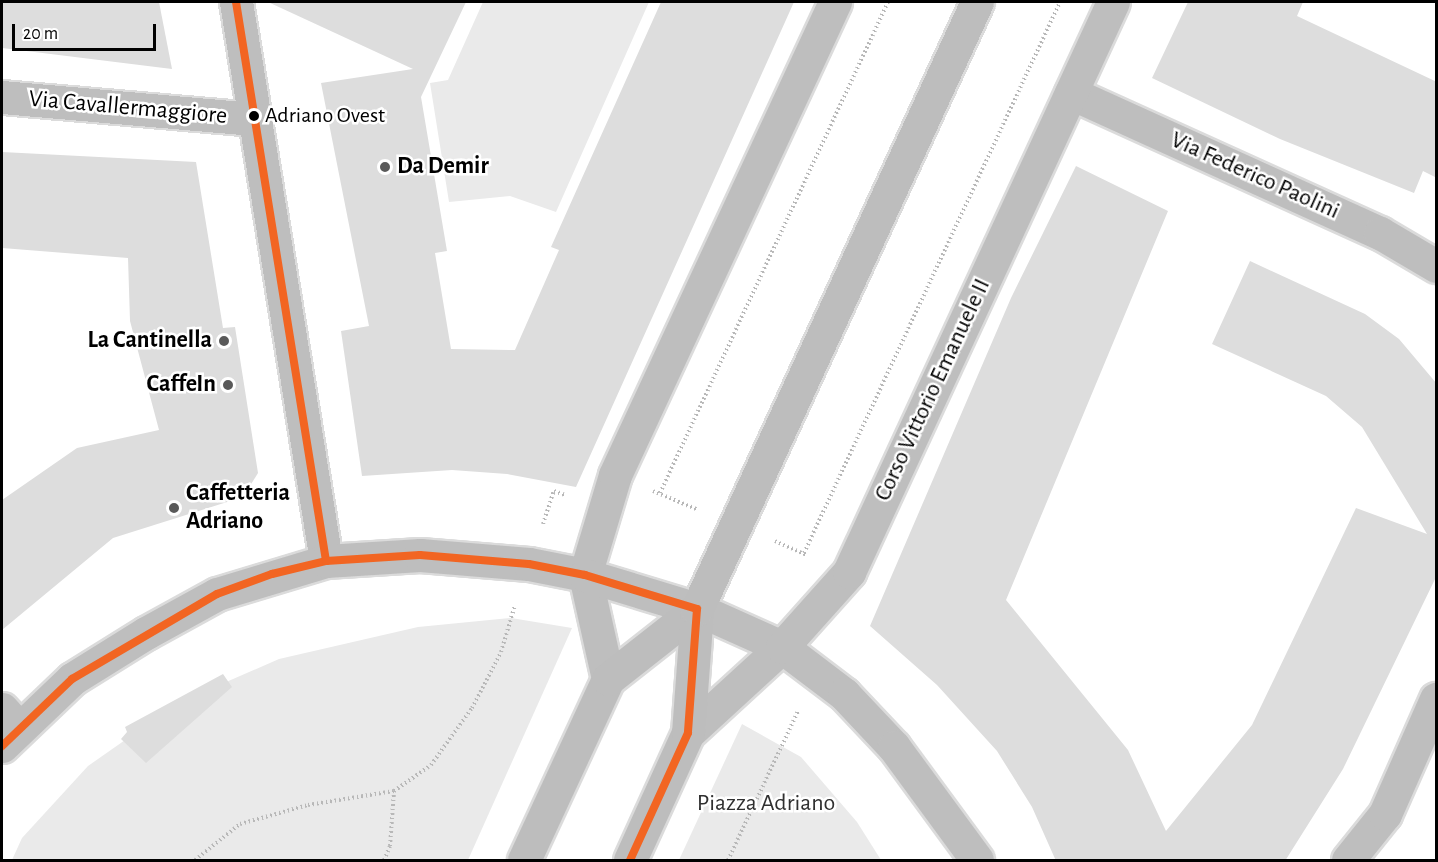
<!DOCTYPE html>
<style>
body{margin:0}
#map{position:relative;width:1438px;height:862px;overflow:hidden;background:#fff;font-family:"Alegreya Sans",sans-serif}
div>[style]{position:absolute}
.green>*{inset:0;background:#eaeaea}
.building>*{inset:0;background:#ddd}
.path>*{height:4px;margin-top:-2px;transform-origin:0;background:repeating-linear-gradient(90deg,#b8b8b8 0 1.5px,transparent 0 4.5px)}
.roads{filter:drop-shadow(2px 0 #dbdbdb) drop-shadow(-2px 0 #dbdbdb) drop-shadow(0 2px #dbdbdb) drop-shadow(0 -2px #dbdbdb)}
.minor>*{height:33px;margin:-16.5px;padding:0 16.5px;transform-origin:16.5px;border-radius:16.5px;background:#bebebe}
.tertiary>*{height:33px;margin:-16.5px;padding:0 16.5px;transform-origin:16.5px;border-radius:16.5px;background:#bebebe}
.primary>*{height:33px;margin:-16.5px;padding:0 16.5px;transform-origin:16.5px;border-radius:16.5px;background:#bdbdbd}
.bus-1>*{height:8px;margin:-4px;padding:0 4px;transform-origin:4px;border-radius:4px;background:#f26522}
.dots>*{width:16px;height:16px;translate:-50% -50%;box-sizing:border-box;border:3px solid #fff;border-radius:50%}
span{translate:-50% -50%;white-space:nowrap;text-align:center;line-height:1.15;-webkit-text-stroke:5px #fff;paint-order:stroke}
.bus-label{font-size:22px;color:#000}
.left{translate:0 -50%;text-align:left}
.street-label{font-size:24px;color:#000}
.poi-label{font-size:24px;color:#000;font-weight:700}
.right{translate:-100% -50%;text-align:right}
.park-label{font-size:24px;color:#303030}
.frame{position:absolute;inset:0;border:3px solid #000;pointer-events:none}
.scale{position:absolute;left:12px;top:24px;width:144px;height:27px;box-sizing:border-box;border:3px solid #000;border-top:0;padding-left:8px;font-size:18px;line-height:21px;white-space:nowrap;color:#000;-webkit-text-stroke:4px #fff;paint-order:stroke}
</style>
<div id="map">
<div class="green">
<i style="clip-path:polygon(483px 2px,649px 2px,556px 212px,510px 196px,449px 202px,430px 83px,448px 80px)"></i>
<i style="clip-path:polygon(511px 618px,572px 628px,468px 860px,12px 860px,22px 838px,88px 766px,178px 703px,279px 659px,418px 627px)"></i>
<i style="clip-path:polygon(742px 724px,801px 757px,857px 822px,881px 860px,679px 860px)"></i>
</div>
<div class="building">
<i style="clip-path:polygon(2px 2px,159px 2px,172px 69px,2px 48px)"></i>
<i style="clip-path:polygon(268px 2px,466px 2px,421px 97px,447px 251px,435px 253px,451px 349px,515px 350px,559px 250px,551px 247px,661px 2px,794px 2px,576px 487px,507px 474px,452px 470px,362px 476px,341px 331px,369px 326px,321px 83px,413px 69px)"></i>
<i style="clip-path:polygon(1188px 2px,1303px 2px,1297px 16px,1437px 82px,1437px 178px,1423px 171px,1414px 193px,1280px 139px,1152px 78px)"></i>
<i style="clip-path:polygon(2px 152px,196px 162px,223px 328px,235px 327px,258px 473px,243px 497px,113px 538px,2px 630px,2px 500px,77px 448px,159px 430px,130px 321px,128px 258px,2px 248px)"></i>
<i style="clip-path:polygon(1076px 166px,1168px 211px,1006px 600px,1128px 750px,1166px 831px,1252px 725px,1356px 508px,1427px 534px,1362px 427px,1326px 396px,1212px 344px,1250px 261px,1365px 314px,1399px 339px,1437px 384px,1437px 575px,1343px 769px,1285px 861px,1056px 861px,1032px 807px,997px 751px,937px 685px,870px 626px,1011px 298px)"></i>
<i style="clip-path:polygon(223px 674px,232px 687px,146px 763px,121px 739px,127px 732px,125px 727px)"></i>
</div>
<div class="path">
<i style="left:653px;top:491px;width:47px;rotate:22.7deg"></i>
<i style="left:660px;top:493px;width:541px;rotate:-65.09deg"></i>
<i style="left:543px;top:524px;width:35px;rotate:-72deg"></i>
<i style="left:554px;top:491px;width:12px;rotate:20deg"></i>
<i style="left:775px;top:541px;width:35px;rotate:24deg"></i>
<i style="left:804px;top:553px;width:608px;rotate:-65.08deg"></i>
<i style="left:195px;top:860px;width:58px;rotate:-38.7deg"></i>
<i style="left:240px;top:824px;width:71px;rotate:-15.6deg"></i>
<i style="left:308px;top:805px;width:87px;rotate:-9.2deg"></i>
<i style="left:394px;top:791px;width:45px;rotate:-35.1deg"></i>
<i style="left:431px;top:765px;width:70px;rotate:-54.3deg"></i>
<i style="left:472px;top:708px;width:63px;rotate:-62.6deg"></i>
<i style="left:501px;top:652px;width:49px;rotate:-73.4deg"></i>
<i style="left:384px;top:860px;width:15px;rotate:-67deg"></i>
<i style="left:390px;top:846px;width:55px;rotate:-85.8deg"></i>
<i style="left:728px;top:860px;width:165px;rotate:-64.8deg"></i>
</div>
<div class="roads">
<div class="minor">
<i style="left:236px;top:2px;width:566px;rotate:80.85deg"></i>
<i style="left:1071px;top:93px;width:339px;rotate:24.4deg"></i>
<i style="left:1380px;top:233px;width:65px;rotate:30.5deg"></i>
<i style="left:2px;top:97px;width:253px;rotate:5deg"></i>
<i style="left:697px;top:609px;width:93px;rotate:24.1deg"></i>
<i style="left:782px;top:647px;width:78px;rotate:37.2deg"></i>
<i style="left:844px;top:694px;width:73px;rotate:46.7deg"></i>
<i style="left:894px;top:747px;width:140px;rotate:53.7deg"></i>
<i style="left:608px;top:679px;width:107px;rotate:-102.5deg"></i>
<i style="left:585px;top:575px;width:104px;rotate:-73.3deg"></i>
<i style="left:615px;top:475px;width:522px;rotate:-65.06deg"></i>
<i style="left:2px;top:709px;width:25px;rotate:48deg"></i>
<i style="left:688px;top:733px;width:127px;rotate:-42.5deg"></i>
<i style="left:782px;top:647px;width:101px;rotate:-48.2deg"></i>
<i style="left:849px;top:572px;width:628px;rotate:-65.15deg"></i>
<i style="left:1348px;top:860px;width:59px;rotate:-51.2deg"></i>
<i style="left:1385px;top:814px;width:126px;rotate:-66.1deg"></i>
</div>
<div class="tertiary">
<i style="left:2px;top:746px;width:97px;rotate:-43.7deg"></i>
<i style="left:72px;top:679px;width:87px;rotate:-31.9deg"></i>
<i style="left:146px;top:633px;width:81px;rotate:-28.8deg"></i>
<i style="left:217px;top:594px;width:114px;rotate:-16.8deg"></i>
<i style="left:326px;top:561px;width:94px;rotate:-3.7deg"></i>
<i style="left:420px;top:555px;width:109px;rotate:4.7deg"></i>
<i style="left:529px;top:564px;width:57px;rotate:11.1deg"></i>
<i style="left:585px;top:575px;width:117px;rotate:16.9deg"></i>
</div>
<div class="primary">
<i style="left:524px;top:860px;width:200px;rotate:-65.1deg"></i>
<i style="left:608px;top:679px;width:113px;rotate:-38.2deg"></i>
<i style="left:630px;top:860px;width:140px;rotate:-65.5deg"></i>
<i style="left:688px;top:733px;width:124px;rotate:-85.8deg"></i>
<i style="left:697px;top:609px;width:668px;rotate:-65.24deg"></i>
</div>
</div>
<div class="bus-1">
<i style="left:236px;top:2px;width:566px;rotate:80.85deg"></i>
<i style="left:2px;top:746px;width:97px;rotate:-43.7deg"></i>
<i style="left:72px;top:679px;width:168px;rotate:-30.4deg"></i>
<i style="left:217px;top:594px;width:59px;rotate:-20deg"></i>
<i style="left:272px;top:574px;width:56px;rotate:-13.5deg"></i>
<i style="left:326px;top:561px;width:94px;rotate:-3.7deg"></i>
<i style="left:420px;top:555px;width:109px;rotate:4.7deg"></i>
<i style="left:529px;top:564px;width:57px;rotate:11.1deg"></i>
<i style="left:585px;top:575px;width:117px;rotate:16.9deg"></i>
<i style="left:697px;top:609px;width:124px;rotate:94.2deg"></i>
<i style="left:688px;top:733px;width:140px;rotate:114.5deg"></i>
</div>
<div class="dots">
<i style="left:254px;top:116px;background:#000"></i>
<i style="left:385px;top:167px;background:#595959"></i>
<i style="left:224px;top:341px;background:#595959"></i>
<i style="left:228px;top:385px;background:#595959"></i>
<i style="left:174px;top:508px;background:#595959"></i>
</div>
<div class="bus-label">
<span class="left" style="left:265px;top:116px">Adriano Ovest</span>
</div>
<div class="street-label">
<span style="left:128px;top:108px;rotate:5deg">Via Cavallermaggiore</span>
<span style="left:1255px;top:176px;rotate:24deg">Via Federico Paolini</span>
<span style="left:933px;top:390px;rotate:-65deg">Corso Vittorio Emanuele II</span>
</div>
<div class="poi-label">
<span class="left" style="left:397px;top:167px">Da Demir</span>
<span class="right" style="left:212px;top:341px">La Cantinella</span>
<span class="right" style="left:216px;top:385px">CaffeIn</span>
<span class="left" style="left:186px;top:508px">Caffetteria<br>Adriano</span>
</div>
<div class="park-label">
<span style="left:766px;top:804px">Piazza Adriano</span>
</div>
<div class="frame"></div>
<div class="scale">20 m</div>
</div>
